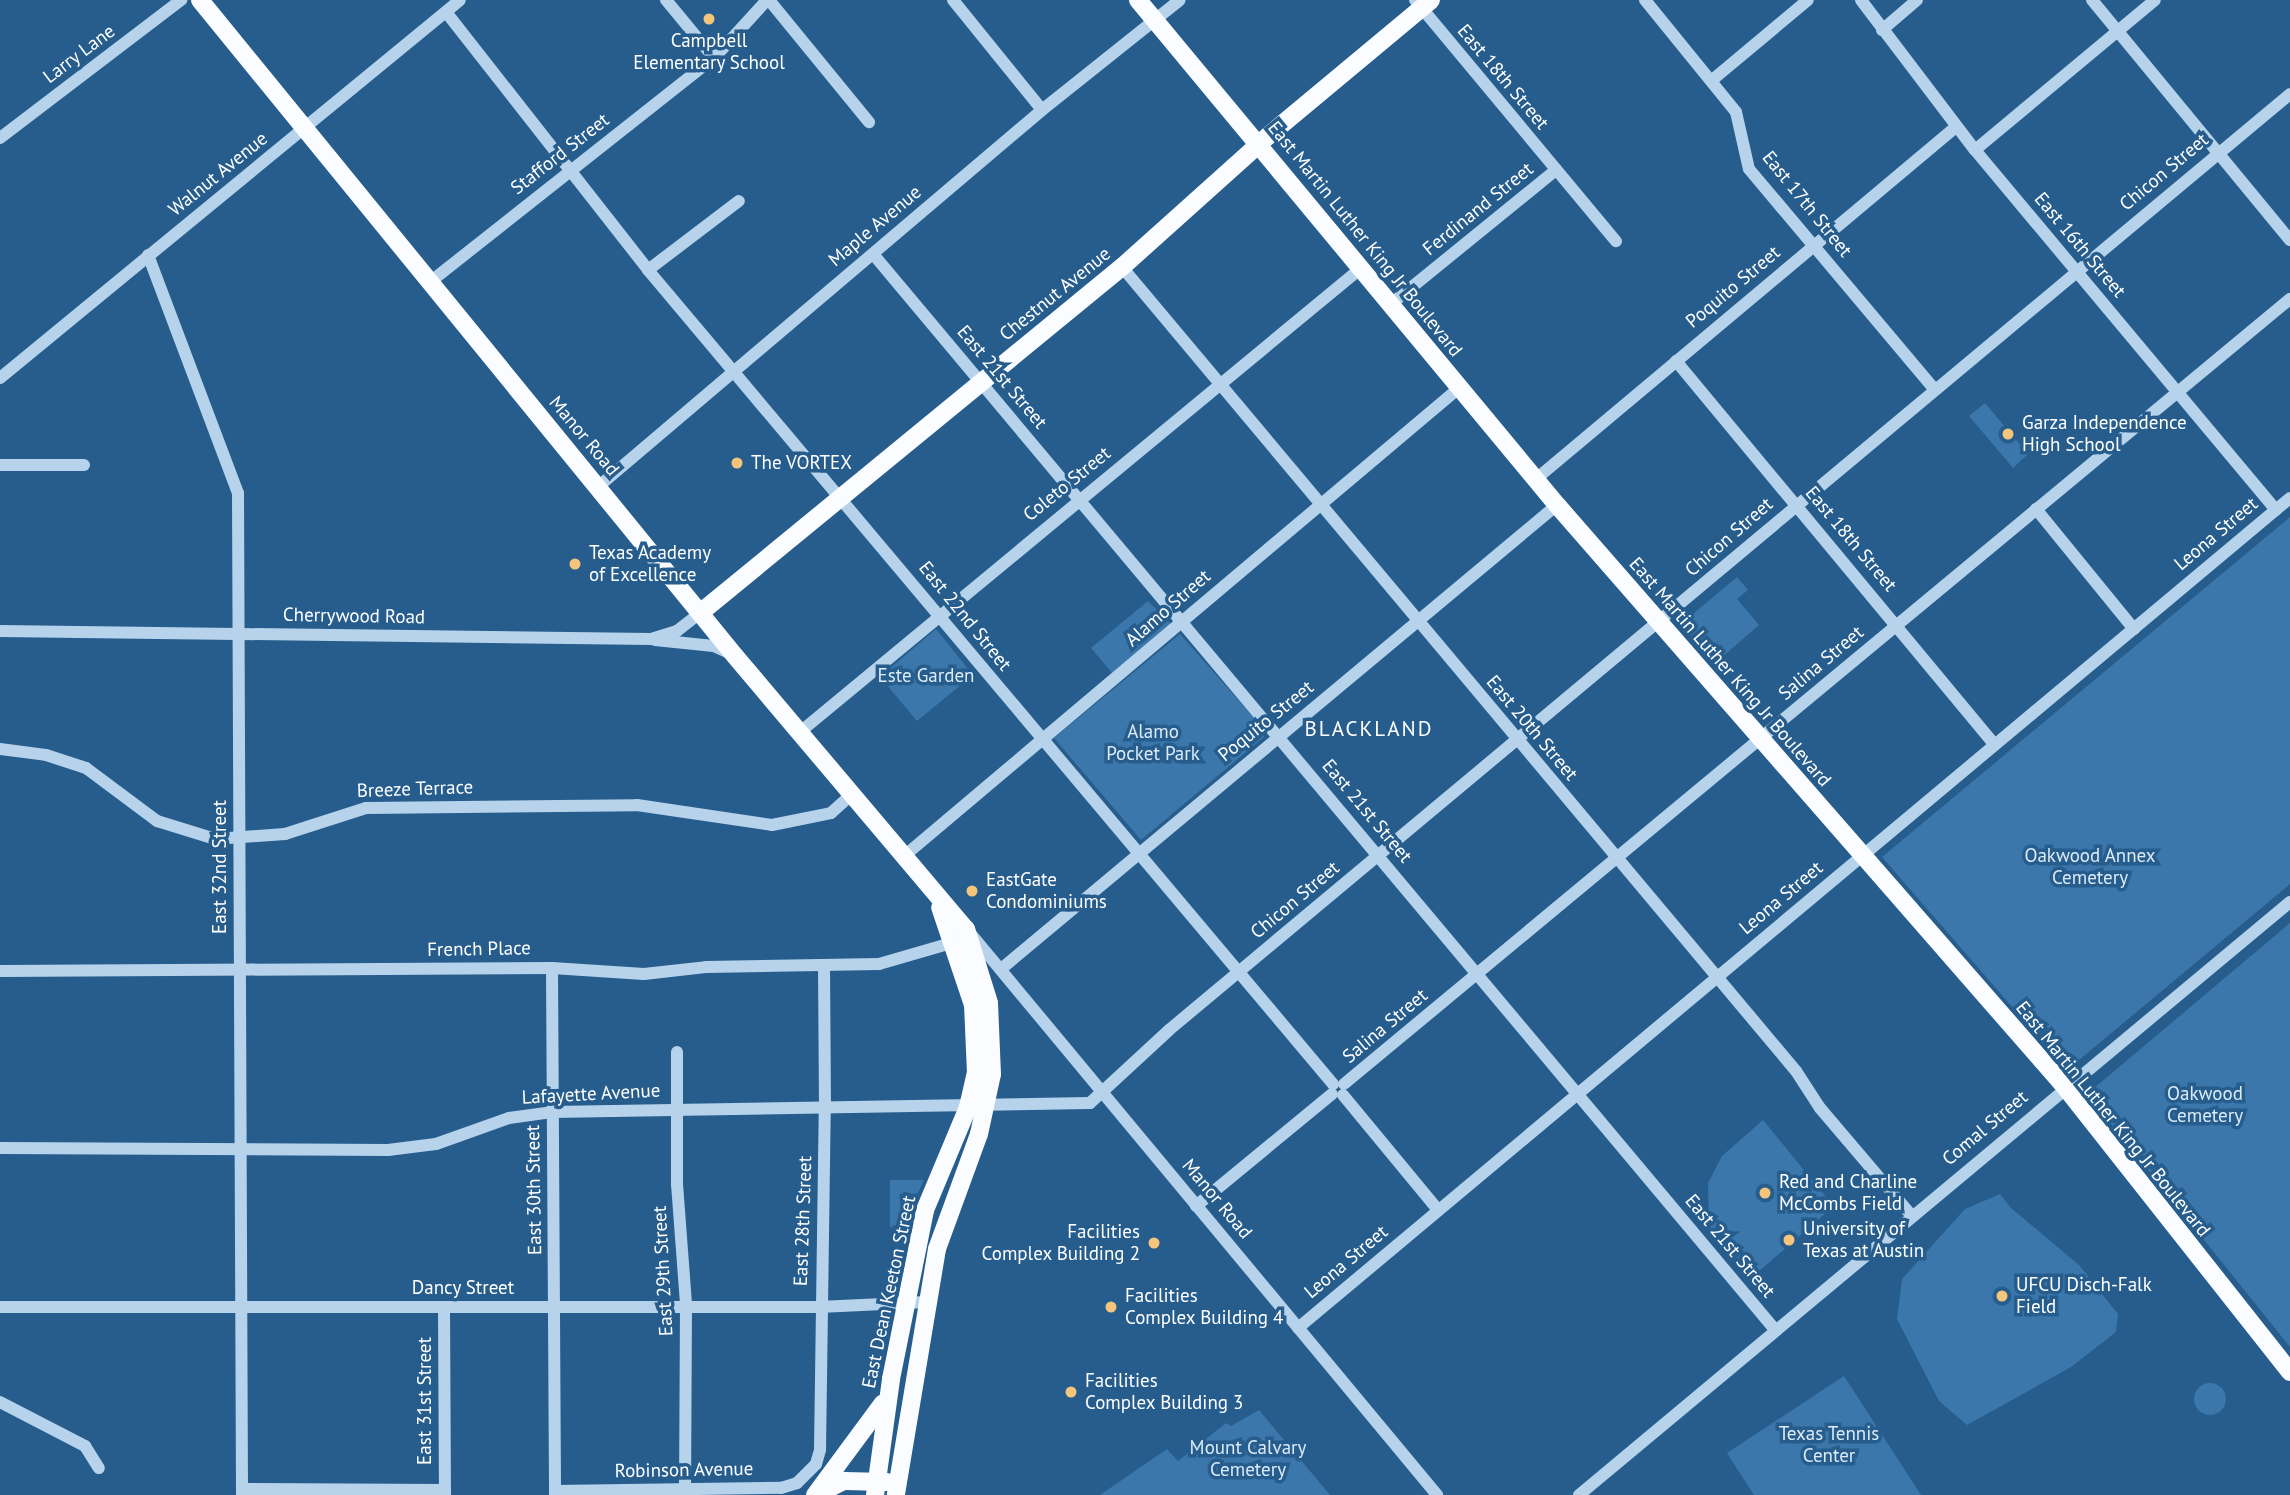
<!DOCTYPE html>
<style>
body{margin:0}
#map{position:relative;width:2290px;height:1495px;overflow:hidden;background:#265d8d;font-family:"PT Sans",sans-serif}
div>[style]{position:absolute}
.green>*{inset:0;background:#3b77aa}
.round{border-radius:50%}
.minor>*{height:12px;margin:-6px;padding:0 6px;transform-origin:6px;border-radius:6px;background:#b6d3eb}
.major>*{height:18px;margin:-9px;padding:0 9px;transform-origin:9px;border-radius:9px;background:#fafcff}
.dots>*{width:19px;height:19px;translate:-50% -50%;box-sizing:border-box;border:4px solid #265d8d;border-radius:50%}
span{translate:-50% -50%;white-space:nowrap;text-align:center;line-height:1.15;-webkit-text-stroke:7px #265d8d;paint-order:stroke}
.poi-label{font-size:19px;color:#fff}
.left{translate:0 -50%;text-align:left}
.right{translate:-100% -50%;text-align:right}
.street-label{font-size:19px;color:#fff}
.park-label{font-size:19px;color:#dbebf8}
.neighbourhood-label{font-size:21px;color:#fff;letter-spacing:2px}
</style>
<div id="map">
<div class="green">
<i style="clip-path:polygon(1985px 403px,2028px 454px,2013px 468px,1969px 416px)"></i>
<i style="clip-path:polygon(2290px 517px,2290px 884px,2067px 1070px,1882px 857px)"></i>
<i style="clip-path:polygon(1737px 577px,1748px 590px,1737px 599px,1759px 625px,1714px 664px,1681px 624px)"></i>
<i style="clip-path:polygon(1148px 601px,1171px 624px,1112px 673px,1091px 648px)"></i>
<i style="clip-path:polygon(936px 629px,973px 675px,917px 721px,880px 677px)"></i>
<i style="clip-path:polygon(1180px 634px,1264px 729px,1264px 737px,1141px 840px,1054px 738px)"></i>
<i style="clip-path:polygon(2290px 923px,2290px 1347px,2087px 1094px)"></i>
<i style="clip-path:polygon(1763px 1120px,1830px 1202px,1827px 1212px,1749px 1280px,1714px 1238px,1709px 1223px,1708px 1183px,1722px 1156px)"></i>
<i style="clip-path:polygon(890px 1180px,924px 1180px,901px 1229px,890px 1227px)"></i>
<i style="clip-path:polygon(2000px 1194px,2011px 1208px,2079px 1265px,2118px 1314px,2116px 1332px,2071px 1367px,1967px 1425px,1939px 1401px,1897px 1319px,1902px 1279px,1965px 1209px)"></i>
<i style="clip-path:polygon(1844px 1376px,1921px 1495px,1754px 1495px,1727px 1453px)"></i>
<i class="round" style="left:2194px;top:1383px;width:32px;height:32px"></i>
<i style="clip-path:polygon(1259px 1410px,1330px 1495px,1100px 1495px,1167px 1449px,1178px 1461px,1226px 1423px,1231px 1426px)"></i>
</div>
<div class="minor">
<i style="left:666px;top:0;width:75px;rotate:50.4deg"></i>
<i style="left:769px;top:0;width:158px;rotate:50.7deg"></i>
<i style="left:953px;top:0;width:141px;rotate:51deg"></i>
<i style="left:1415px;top:0;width:314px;rotate:50.2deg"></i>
<i style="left:1645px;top:0;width:144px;rotate:50.9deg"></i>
<i style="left:1736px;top:112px;width:58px;rotate:77.2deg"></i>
<i style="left:1749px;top:169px;width:287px;rotate:49.9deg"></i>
<i style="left:1861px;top:0;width:188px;rotate:52.8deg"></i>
<i style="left:1975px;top:150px;width:469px;rotate:50.1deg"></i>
<i style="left:2092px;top:0;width:311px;rotate:50.5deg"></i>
<i style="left:446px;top:12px;width:328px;rotate:51.9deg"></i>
<i style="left:648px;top:270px;width:1064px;rotate:49.92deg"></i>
<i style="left:1882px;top:30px;width:46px;rotate:-40.6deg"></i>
<i style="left:1711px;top:81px;width:126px;rotate:-39.9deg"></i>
<i style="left:0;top:138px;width:228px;rotate:-37.3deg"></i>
<i style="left:1975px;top:150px;width:234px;rotate:-39.8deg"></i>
<i style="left:873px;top:254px;width:1405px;rotate:50.02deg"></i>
<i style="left:148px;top:255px;width:254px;rotate:69.3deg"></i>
<i style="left:238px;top:493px;width:1002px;rotate:89.77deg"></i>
<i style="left:1122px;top:267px;width:1049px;rotate:50.03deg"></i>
<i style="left:1796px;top:1071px;width:44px;rotate:57deg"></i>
<i style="left:1820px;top:1108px;width:140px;rotate:49.6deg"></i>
<i style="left:648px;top:270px;width:114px;rotate:-37.2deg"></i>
<i style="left:430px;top:282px;width:362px;rotate:-38.3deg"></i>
<i style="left:714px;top:58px;width:79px;rotate:-47.6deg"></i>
<i style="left:1391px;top:304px;width:213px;rotate:-39.1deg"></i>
<i style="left:1676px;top:361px;width:498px;rotate:50.3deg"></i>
<i style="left:0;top:378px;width:595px;rotate:-39.41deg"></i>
<i style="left:0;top:465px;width:84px"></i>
<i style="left:1536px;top:479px;width:548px;rotate:-39.97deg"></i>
<i style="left:599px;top:486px;width:581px;rotate:-40.32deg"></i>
<i style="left:1042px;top:110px;width:176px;rotate:-38.6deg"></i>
<i style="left:2036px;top:509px;width:155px;rotate:50.8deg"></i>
<i style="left:0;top:631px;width:651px;rotate:0.7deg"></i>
<i style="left:651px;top:639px;width:27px;rotate:-17deg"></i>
<i style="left:677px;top:631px;width:29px;rotate:-38deg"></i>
<i style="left:655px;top:640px;width:59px;rotate:5.8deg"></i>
<i style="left:714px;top:646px;width:17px;rotate:25deg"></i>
<i style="left:800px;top:732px;width:728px;rotate:-39.59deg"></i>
<i style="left:0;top:749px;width:46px;rotate:7.4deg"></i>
<i style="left:46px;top:755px;width:42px;rotate:18deg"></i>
<i style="left:86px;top:768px;width:89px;rotate:36.7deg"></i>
<i style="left:157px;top:821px;width:61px;rotate:17.2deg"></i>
<i style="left:215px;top:839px;width:70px;rotate:-4.1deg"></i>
<i style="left:285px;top:834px;width:85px;rotate:-17.8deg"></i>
<i style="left:366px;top:808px;width:271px;rotate:-0.6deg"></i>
<i style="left:637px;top:805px;width:136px;rotate:8.4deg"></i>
<i style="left:772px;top:825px;width:60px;rotate:-11.5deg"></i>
<i style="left:831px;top:813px;width:25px;rotate:-42deg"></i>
<i style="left:903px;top:857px;width:727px;rotate:-40.15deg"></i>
<i style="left:970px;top:933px;width:731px;rotate:50.27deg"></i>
<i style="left:552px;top:968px;width:527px;rotate:89.67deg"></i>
<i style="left:1001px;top:969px;width:724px;rotate:-39.85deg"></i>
<i style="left:0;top:971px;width:552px;rotate:-0.31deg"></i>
<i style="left:552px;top:968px;width:92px;rotate:3.7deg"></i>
<i style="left:644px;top:974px;width:62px;rotate:-6.4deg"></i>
<i style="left:706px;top:967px;width:173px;rotate:-1deg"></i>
<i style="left:879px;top:964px;width:79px;rotate:-16.1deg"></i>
<i style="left:677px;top:1052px;width:132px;rotate:90deg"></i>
<i style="left:677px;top:1184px;width:121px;rotate:85.7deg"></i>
<i style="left:686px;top:1305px;width:184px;rotate:90.3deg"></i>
<i style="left:1344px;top:1084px;width:1229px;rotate:-39.69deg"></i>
<i style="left:1343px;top:1095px;width:149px;rotate:50.4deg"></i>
<i style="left:0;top:1148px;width:388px;rotate:0.3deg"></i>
<i style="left:388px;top:1150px;width:48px;rotate:-7.1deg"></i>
<i style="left:436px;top:1144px;width:77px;rotate:-19.6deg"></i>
<i style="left:509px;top:1118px;width:43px;rotate:-7.9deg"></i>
<i style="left:552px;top:1112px;width:538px;rotate:-0.96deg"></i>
<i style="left:1090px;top:1103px;width:108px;rotate:-42.7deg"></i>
<i style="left:1169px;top:1030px;width:1460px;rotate:-39.86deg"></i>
<i style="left:1196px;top:1206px;width:176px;rotate:-39.5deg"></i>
<i style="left:0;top:1307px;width:819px"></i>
<i style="left:819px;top:1307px;width:107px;rotate:-2.7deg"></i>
<i style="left:444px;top:1307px;width:188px;rotate:89.7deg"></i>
<i style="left:1298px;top:1328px;width:1293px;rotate:-39.92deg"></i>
<i style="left:0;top:1402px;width:96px;rotate:27.4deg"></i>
<i style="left:85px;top:1446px;width:26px;rotate:58deg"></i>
<i style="left:242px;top:1489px;width:203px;rotate:0.3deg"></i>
<i style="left:555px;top:1491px;width:226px;rotate:-0.8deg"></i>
<i style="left:781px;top:1488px;width:17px;rotate:-17deg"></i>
<i style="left:797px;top:1483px;width:27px;rotate:-45deg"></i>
<i style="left:816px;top:1464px;width:15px;rotate:-74deg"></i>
<i style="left:820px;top:1450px;width:342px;rotate:-89.2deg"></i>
<i style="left:825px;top:1108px;width:142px;rotate:-90.4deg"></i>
<i style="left:1579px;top:1495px;width:926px;rotate:-39.83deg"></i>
</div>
<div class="major">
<i style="left:200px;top:0;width:846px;rotate:50.8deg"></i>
<i style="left:735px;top:656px;width:358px;rotate:49.8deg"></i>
<i style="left:966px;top:929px;width:77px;rotate:72.7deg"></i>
<i style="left:989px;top:1003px;width:71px;rotate:87.6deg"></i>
<i style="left:992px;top:1074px;width:61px;rotate:102.2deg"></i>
<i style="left:979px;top:1134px;width:122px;rotate:110.1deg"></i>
<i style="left:937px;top:1249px;width:249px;rotate:99.5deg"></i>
<i style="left:1138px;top:0;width:656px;rotate:50.32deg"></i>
<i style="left:1557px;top:505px;width:773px;rotate:48.88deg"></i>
<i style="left:2065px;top:1087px;width:363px;rotate:51.7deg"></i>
<i style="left:700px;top:613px;width:546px;rotate:-39.35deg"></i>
<i style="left:1122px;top:267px;width:196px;rotate:-41.9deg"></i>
<i style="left:1268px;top:136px;width:212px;rotate:-39.8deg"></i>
<i style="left:820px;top:1493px;width:27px;rotate:-27deg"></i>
<i style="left:844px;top:1481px;width:43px;rotate:1.3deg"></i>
<i style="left:815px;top:1495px;width:114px;rotate:-53.5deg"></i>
<i style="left:875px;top:1495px;width:117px;rotate:-82.1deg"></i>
<i style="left:891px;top:1379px;width:172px;rotate:-78.6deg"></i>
<i style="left:925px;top:1210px;width:112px;rotate:-67.3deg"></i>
<i style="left:968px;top:1107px;width:35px;rotate:-77deg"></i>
<i style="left:976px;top:1073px;width:68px;rotate:-92.5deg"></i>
<i style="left:973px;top:1005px;width:103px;rotate:-108.6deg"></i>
</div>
<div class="dots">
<i style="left:709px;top:19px;background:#f4c57b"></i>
<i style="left:2008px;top:434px;background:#f4c57b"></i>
<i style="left:737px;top:463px;background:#f4c57b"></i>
<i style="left:575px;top:564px;background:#f4c57b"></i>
<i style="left:972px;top:891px;background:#f4c57b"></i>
<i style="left:1765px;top:1193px;background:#f4c57b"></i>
<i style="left:1789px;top:1240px;background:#f4c57b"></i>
<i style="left:1154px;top:1243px;background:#f4c57b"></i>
<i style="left:2002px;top:1296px;background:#f4c57b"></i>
<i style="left:1111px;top:1307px;background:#f4c57b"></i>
<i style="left:1071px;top:1392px;background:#f4c57b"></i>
</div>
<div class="poi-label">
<span style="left:709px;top:52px">Campbell<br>Elementary School</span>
<span class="left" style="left:2022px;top:434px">Garza Independence<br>High School</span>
<span class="left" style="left:751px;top:463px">The VORTEX</span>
<span class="left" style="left:589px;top:564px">Texas Academy<br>of Excellence</span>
<span class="left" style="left:986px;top:891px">EastGate<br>Condominiums</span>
<span class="left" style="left:1779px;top:1193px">Red and Charline<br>McCombs Field</span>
<span class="left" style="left:1803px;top:1240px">University of<br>Texas at Austin</span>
<span class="right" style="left:1140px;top:1243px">Facilities<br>Complex Building 2</span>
<span class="left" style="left:2016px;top:1296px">UFCU Disch-Falk<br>Field</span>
<span class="left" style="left:1125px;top:1307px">Facilities<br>Complex Building 4</span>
<span class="left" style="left:1085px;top:1392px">Facilities<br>Complex Building 3</span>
</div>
<div class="street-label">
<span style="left:79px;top:54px;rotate:-37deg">Larry Lane</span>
<span style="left:1503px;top:77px;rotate:50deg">East 18th Street</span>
<span style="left:560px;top:154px;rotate:-38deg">Stafford Street</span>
<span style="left:2164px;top:172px;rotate:-40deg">Chicon Street</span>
<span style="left:218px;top:174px;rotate:-39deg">Walnut Avenue</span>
<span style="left:1807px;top:204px;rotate:51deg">East 17th Street</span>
<span style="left:1478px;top:209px;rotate:-39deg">Ferdinand Street</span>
<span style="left:875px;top:226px;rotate:-40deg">Maple Avenue</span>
<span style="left:1365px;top:239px;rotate:51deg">East Martin Luther King Jr Boulevard</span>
<span style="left:2080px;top:245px;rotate:50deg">East 16th Street</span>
<span style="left:1733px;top:287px;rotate:-40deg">Poquito Street</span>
<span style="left:1055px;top:294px;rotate:-39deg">Chestnut Avenue</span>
<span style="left:1002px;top:377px;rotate:50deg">East 21st Street</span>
<span style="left:584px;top:436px;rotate:50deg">Manor Road</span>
<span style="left:1067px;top:484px;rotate:-39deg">Coleto Street</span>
<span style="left:2216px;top:534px;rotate:-40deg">Leona Street</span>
<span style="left:1729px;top:537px;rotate:-41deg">Chicon Street</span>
<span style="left:1851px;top:539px;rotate:50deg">East 18th Street</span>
<span style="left:1168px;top:608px;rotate:-41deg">Alamo Street</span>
<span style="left:354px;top:616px;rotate:1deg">Cherrywood Road</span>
<span style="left:965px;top:616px;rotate:51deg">East 22nd Street</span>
<span style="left:1821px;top:663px;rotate:-40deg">Salina Street</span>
<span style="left:1730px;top:672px;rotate:49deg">East Martin Luther King Jr Boulevard</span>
<span style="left:1266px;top:721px;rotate:-39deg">Poquito Street</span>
<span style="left:1532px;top:728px;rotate:50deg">East 20th Street</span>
<span style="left:415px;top:789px;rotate:-2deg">Breeze Terrace</span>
<span style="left:1367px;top:811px;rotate:50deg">East 21st Street</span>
<span style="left:220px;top:867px;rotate:-90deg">East 32nd Street</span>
<span style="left:1781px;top:898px;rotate:-40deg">Leona Street</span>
<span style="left:1295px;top:900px;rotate:-40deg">Chicon Street</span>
<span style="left:479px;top:949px;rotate:-1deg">French Place</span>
<span style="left:1385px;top:1026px;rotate:-40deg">Salina Street</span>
<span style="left:591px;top:1094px;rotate:-3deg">Lafayette Avenue</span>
<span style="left:2113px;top:1119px;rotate:51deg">East Martin Luther King Jr Boulevard</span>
<span style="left:1985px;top:1128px;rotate:-40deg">Comal Street</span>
<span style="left:534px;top:1190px;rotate:-91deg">East 30th Street</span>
<span style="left:1217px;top:1199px;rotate:50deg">Manor Road</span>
<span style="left:803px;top:1221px;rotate:-88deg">East 28th Street</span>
<span style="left:1730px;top:1246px;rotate:50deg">East 21st Street</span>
<span style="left:1346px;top:1262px;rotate:-40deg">Leona Street</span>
<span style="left:663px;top:1271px;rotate:-93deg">East 29th Street</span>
<span style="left:463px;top:1288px">Dancy Street</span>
<span style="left:889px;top:1292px;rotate:-78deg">East Dean Keeton Street</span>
<span style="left:425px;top:1401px;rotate:-90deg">East 31st Street</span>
<span style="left:684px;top:1470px;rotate:-1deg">Robinson Avenue</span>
</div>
<div class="park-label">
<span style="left:926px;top:676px">Este Garden</span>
<span style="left:1153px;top:743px">Alamo<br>Pocket Park</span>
<span style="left:2090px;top:867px">Oakwood Annex<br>Cemetery</span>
<span style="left:2205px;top:1105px">Oakwood<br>Cemetery</span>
<span style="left:1829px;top:1445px">Texas Tennis<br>Center</span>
<span style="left:1248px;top:1459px">Mount Calvary<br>Cemetery</span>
</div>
<div class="neighbourhood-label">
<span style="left:1369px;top:729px">BLACKLAND</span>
</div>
</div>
